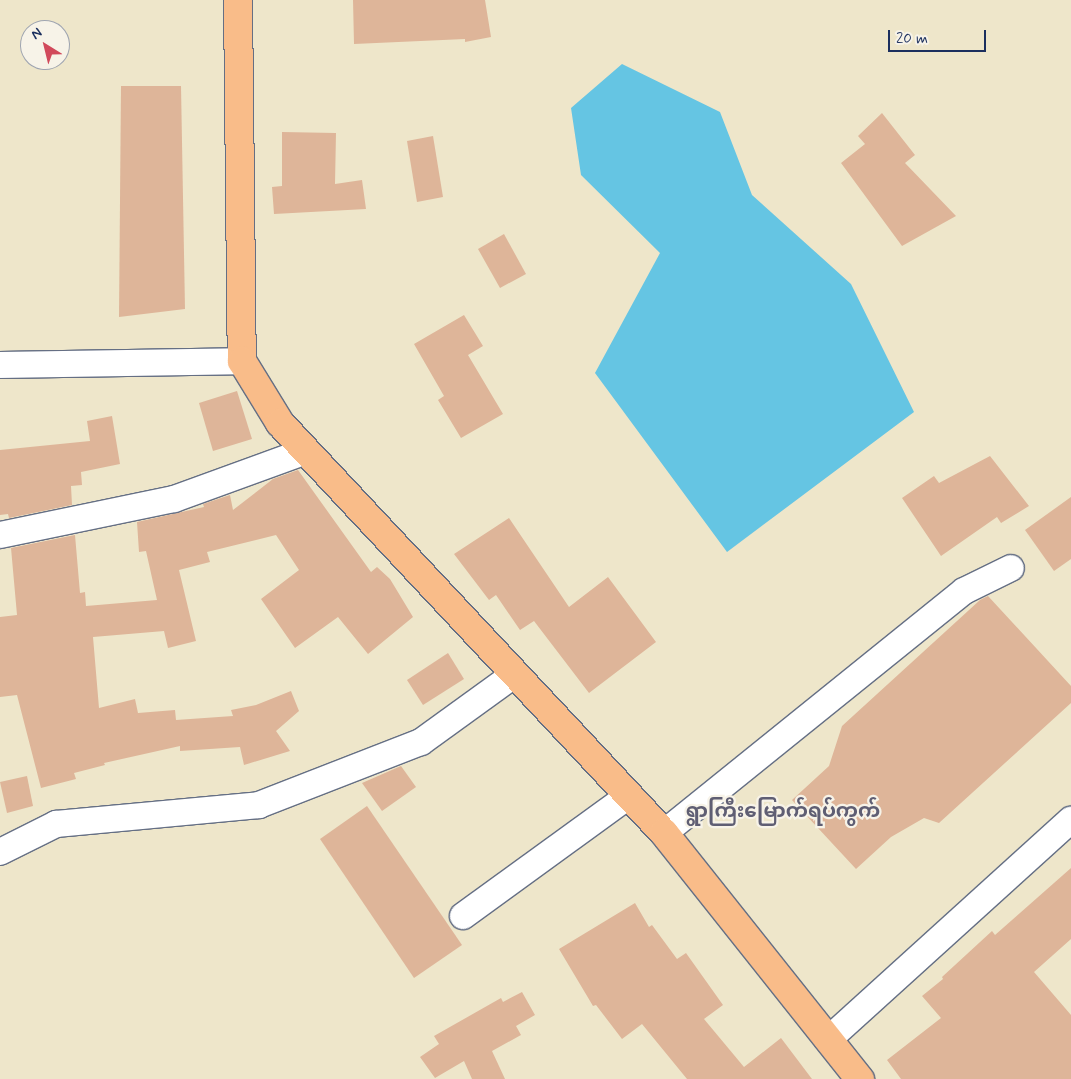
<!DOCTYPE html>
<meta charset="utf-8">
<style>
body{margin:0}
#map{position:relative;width:1071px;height:1079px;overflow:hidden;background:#eee6ca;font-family:Mynerve,"Noto Sans Myanmar",sans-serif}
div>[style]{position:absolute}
.water>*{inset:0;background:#65c5e3}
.building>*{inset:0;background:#deb599}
.roads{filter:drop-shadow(1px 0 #656f84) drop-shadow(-1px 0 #656f84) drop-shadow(0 1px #656f84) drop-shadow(0 -1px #656f84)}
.street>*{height:26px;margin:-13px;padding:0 13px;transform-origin:13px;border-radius:13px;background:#fff}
.primary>*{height:28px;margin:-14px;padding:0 14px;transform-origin:14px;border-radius:14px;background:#f9bc89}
span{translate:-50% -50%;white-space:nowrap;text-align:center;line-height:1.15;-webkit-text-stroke:4.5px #f7f3e8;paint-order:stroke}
.quarter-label{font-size:20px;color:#5f5e73;font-weight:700}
.north{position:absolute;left:20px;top:20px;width:50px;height:50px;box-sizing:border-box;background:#f7f3e8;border:1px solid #9fa5b1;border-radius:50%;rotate:324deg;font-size:14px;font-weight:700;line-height:20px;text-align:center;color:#1b2f5e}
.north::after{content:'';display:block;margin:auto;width:18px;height:22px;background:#d1495b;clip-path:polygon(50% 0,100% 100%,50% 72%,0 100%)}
.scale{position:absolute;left:888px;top:30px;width:98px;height:22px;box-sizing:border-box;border:2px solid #1b2f5e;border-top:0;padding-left:6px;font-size:15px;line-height:18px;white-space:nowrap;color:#1b2f5e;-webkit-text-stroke:4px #f7f3e8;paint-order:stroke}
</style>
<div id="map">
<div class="water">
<i style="clip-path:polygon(622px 64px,720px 112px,752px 195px,851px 284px,914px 412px,727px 552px,595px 373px,660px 253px,581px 175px,571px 108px)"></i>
</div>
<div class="building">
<i style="clip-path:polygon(353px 0,485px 0,491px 37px,465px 42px,465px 39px,354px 44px)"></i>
<i style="clip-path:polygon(121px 86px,181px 86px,185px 309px,119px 317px)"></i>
<i style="clip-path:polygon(882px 113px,915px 155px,905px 163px,956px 216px,902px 246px,841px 163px,865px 144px,858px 136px)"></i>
<i style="clip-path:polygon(282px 132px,336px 133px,335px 184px,362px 180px,366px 209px,274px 214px,272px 187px,282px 186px)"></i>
<i style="clip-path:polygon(433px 136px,443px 197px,417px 202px,407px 141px)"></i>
<i style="clip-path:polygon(504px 234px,526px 274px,500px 288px,478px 249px)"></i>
<i style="clip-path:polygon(464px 315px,483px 346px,468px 355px,503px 414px,461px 438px,438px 400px,444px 396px,414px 344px)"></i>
<i style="clip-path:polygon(237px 391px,252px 439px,213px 451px,199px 403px)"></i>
<i style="clip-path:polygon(112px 416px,120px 464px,81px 472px,82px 485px,71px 486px,72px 505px,9px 518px,8px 514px,0 515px,0 450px,90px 441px,87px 421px)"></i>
<i style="clip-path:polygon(990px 456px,1029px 506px,1001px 523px,997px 517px,941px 556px,902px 498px,934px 476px,939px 483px)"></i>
<i style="clip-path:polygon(298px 470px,371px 572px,377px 567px,390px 579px,413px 617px,368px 654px,338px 617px,295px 648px,261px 599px,299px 570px,276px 535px,207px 552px,210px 562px,179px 570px,196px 641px,168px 648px,164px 631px,93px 637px,99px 708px,135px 699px,138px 713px,175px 710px,176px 720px,233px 716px,231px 710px,256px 705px,291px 691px,299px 711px,276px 731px,290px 751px,244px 765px,240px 747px,180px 751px,180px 746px,104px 763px,105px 765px,74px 773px,76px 779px,41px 788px,17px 695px,0 697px,0 617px,17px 615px,11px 548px,75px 535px,80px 593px,85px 592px,86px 606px,157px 600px,146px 551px,139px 552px,137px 522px,204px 507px,203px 504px,230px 495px,233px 510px,273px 479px)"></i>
<i style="clip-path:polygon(1071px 497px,1071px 559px,1054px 571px,1025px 530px)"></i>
<i style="clip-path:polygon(509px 518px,569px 607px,608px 577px,656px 642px,589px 693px,534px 621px,520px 630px,496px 595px,489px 600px,454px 554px)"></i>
<i style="clip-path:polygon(988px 596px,1071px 686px,1071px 703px,939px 823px,924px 818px,891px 837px,856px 869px,792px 800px,829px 766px,842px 726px,980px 600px)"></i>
<i style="clip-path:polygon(448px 653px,464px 679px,423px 705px,407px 680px)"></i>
<i style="clip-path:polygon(401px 766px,416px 787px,382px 811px,362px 783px)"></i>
<i style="clip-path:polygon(27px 776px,33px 806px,7px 813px,0 782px)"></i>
<i style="clip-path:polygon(367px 806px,462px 945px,414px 978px,320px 839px)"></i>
<i style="clip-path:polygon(1071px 868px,1071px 939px,1034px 972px,1071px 1015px,1071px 1079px,901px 1079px,887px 1060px,941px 1018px,922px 996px,943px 979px,942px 977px,992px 931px,995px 935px)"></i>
<i style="clip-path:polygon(635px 903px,649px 927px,652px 925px,677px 959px,686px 953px,723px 1005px,704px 1019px,744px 1067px,781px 1038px,812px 1079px,687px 1079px,642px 1024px,622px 1039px,596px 1005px,593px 1006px,559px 949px)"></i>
<i style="clip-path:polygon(522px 992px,535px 1015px,516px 1026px,521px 1035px,492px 1051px,505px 1079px,472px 1079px,464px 1061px,435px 1078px,420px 1057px,439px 1044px,434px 1036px,501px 998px,503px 1002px)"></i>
</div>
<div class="roads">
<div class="street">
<i style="left:0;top:365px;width:242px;rotate:-0.9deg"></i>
<i style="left:0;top:535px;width:178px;rotate:-11.7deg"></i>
<i style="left:174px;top:499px;width:140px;rotate:-20deg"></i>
<i style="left:664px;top:833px;width:385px;rotate:-38.9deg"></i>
<i style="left:964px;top:591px;width:52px;rotate:-26.1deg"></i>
<i style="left:0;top:852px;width:63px;rotate:-26.6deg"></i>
<i style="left:56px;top:824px;width:204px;rotate:-5.3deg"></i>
<i style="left:259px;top:805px;width:174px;rotate:-21.3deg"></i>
<i style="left:421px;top:742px;width:116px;rotate:-35.9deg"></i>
<i style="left:463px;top:916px;width:204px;rotate:-36deg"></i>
<i style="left:828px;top:1040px;width:328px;rotate:-42.2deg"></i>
</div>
<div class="primary">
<i style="left:238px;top:0;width:361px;rotate:89.4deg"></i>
<i style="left:242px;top:361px;width:73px;rotate:58.5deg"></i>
<i style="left:280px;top:423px;width:562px;rotate:46.88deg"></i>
<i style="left:664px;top:833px;width:315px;rotate:51.5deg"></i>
</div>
</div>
<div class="quarter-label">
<span style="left:783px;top:811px">ရွာကြီးမြောက်ရပ်ကွက်</span>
</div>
<div class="north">N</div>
<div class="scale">20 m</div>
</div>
